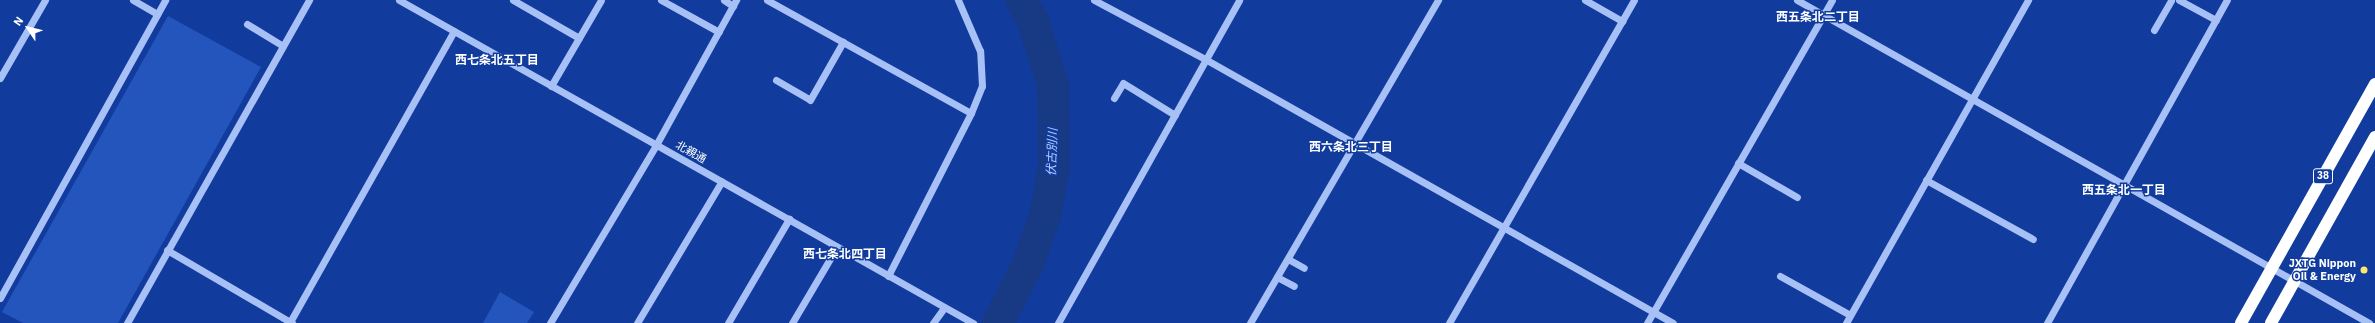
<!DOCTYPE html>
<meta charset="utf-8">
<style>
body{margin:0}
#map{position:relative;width:2375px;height:323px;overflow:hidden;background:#113c9e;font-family:"IBM Plex Sans","Noto Sans JP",sans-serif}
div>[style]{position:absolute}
.green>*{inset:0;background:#2355bd}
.river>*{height:32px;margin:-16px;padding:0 16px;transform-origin:16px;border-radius:16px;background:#183984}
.minor>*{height:7px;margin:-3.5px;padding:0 3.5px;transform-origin:3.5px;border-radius:3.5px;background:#a7c0f5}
.highway>*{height:12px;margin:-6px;padding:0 6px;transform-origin:6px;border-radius:6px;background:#fff}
.dots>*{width:11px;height:11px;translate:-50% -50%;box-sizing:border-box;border:2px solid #113c9e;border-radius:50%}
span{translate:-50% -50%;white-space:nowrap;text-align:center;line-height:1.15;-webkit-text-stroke:3px #113c9e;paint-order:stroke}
.shield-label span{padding:1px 3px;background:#113c9e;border:1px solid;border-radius:3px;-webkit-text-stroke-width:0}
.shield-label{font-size:10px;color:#fff;font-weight:700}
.street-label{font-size:11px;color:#fff}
.poi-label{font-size:11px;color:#fff;font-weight:700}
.right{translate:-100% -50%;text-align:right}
.neighbourhood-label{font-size:12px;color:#fff;font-weight:700}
.water-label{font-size:12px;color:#b4cbfb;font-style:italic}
.north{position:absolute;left:8px;top:8px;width:40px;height:40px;-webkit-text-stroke:3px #113c9e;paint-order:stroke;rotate:305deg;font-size:11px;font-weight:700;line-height:16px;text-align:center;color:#fff}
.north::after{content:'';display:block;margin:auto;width:14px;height:18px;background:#fff;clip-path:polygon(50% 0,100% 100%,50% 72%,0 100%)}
</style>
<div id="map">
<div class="green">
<i style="clip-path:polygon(168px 16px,261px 67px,118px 323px,23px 323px,2px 312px)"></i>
<i style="clip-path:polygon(500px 292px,534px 312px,527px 323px,483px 323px)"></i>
</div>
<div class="river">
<i style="left:998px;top:323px;width:68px;rotate:-63.1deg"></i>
<i style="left:1029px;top:262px;width:53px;rotate:-71.2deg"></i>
<i style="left:1046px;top:212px;width:47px;rotate:-80.1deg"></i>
<i style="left:1054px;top:166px;width:81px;rotate:-90.7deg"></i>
<i style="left:1053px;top:85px;width:67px;rotate:-107.4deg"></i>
<i style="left:1033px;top:21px;width:24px;rotate:-120deg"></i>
</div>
<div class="minor">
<i style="left:133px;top:0;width:28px;rotate:30deg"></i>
<i style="left:399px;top:0;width:659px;rotate:29.37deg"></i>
<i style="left:513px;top:0;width:76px;rotate:29.9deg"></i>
<i style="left:661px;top:0;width:66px;rotate:28.9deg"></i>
<i style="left:724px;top:0;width:11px;rotate:34deg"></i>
<i style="left:767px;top:0;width:233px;rotate:29deg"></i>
<i style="left:1094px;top:0;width:126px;rotate:28deg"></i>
<i style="left:1205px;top:59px;width:537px;rotate:29.43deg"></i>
<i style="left:1585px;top:0;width:43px;rotate:29.6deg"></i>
<i style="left:1797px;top:0;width:657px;rotate:29.45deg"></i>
<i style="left:2179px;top:0;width:42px;rotate:28.4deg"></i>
<i style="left:247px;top:24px;width:42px;rotate:31.4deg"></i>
<i style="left:2154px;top:30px;width:34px;rotate:-60deg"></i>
<i style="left:0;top:78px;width:90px;rotate:-60deg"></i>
<i style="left:776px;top:80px;width:39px;rotate:30deg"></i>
<i style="left:810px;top:100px;width:67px;rotate:-60.4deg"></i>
<i style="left:551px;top:86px;width:99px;rotate:-59.8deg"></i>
<i style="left:1114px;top:98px;width:17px;rotate:-59deg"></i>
<i style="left:1123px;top:83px;width:61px;rotate:31.6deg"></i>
<i style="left:1738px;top:163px;width:68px;rotate:30deg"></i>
<i style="left:1926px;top:180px;width:122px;rotate:28.9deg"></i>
<i style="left:167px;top:250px;width:145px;rotate:30.3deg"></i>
<i style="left:1288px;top:259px;width:18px;rotate:29deg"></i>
<i style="left:888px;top:276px;width:183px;rotate:-63deg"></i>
<i style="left:971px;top:113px;width:29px;rotate:-68deg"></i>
<i style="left:982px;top:86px;width:35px;rotate:-93deg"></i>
<i style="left:980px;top:51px;width:56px;rotate:-113.3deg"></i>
<i style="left:1780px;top:276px;width:80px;rotate:29.1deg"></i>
<i style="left:1277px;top:277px;width:19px;rotate:28deg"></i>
<i style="left:0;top:298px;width:341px;rotate:-61deg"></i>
<i style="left:290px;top:322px;width:334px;rotate:-60.6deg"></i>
<i style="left:127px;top:323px;width:371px;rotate:-60.6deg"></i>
<i style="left:550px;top:323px;width:207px;rotate:-59.2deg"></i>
<i style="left:656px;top:145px;width:166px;rotate:-61.1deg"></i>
<i style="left:637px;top:323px;width:165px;rotate:-59.1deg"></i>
<i style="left:728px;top:323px;width:121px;rotate:-59.6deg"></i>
<i style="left:792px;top:323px;width:88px;rotate:-59.4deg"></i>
<i style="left:933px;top:323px;width:19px;rotate:-54deg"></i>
<i style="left:1058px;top:323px;width:370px;rotate:-60.7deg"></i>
<i style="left:1250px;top:323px;width:374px;rotate:-59.8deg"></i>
<i style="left:1449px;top:323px;width:372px;rotate:-60.2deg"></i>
<i style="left:1647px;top:323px;width:372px;rotate:-60.2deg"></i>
<i style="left:1846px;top:323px;width:371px;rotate:-60.6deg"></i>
<i style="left:2047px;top:323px;width:370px;rotate:-60.9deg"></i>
</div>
<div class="highway">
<i style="left:2241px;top:323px;width:274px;rotate:-60.7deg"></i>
<i style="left:2271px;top:323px;width:213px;rotate:-60.8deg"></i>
</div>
<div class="dots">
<i style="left:2364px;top:270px;background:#ffe76b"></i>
</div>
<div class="shield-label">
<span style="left:2323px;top:176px">38</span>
</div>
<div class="street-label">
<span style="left:691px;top:152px;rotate:29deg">北親通</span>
</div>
<div class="poi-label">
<span class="right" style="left:2356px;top:270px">JXTG Nippon<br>Oil &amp; Energy</span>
</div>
<div class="neighbourhood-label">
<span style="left:1818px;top:17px">西五条北二丁目</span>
<span style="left:497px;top:60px">西七条北五丁目</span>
<span style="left:1351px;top:147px">西六条北三丁目</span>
<span style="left:2124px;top:190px">西五条北一丁目</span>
<span style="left:845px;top:254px">西七条北四丁目</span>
</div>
<div class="water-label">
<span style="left:1052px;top:152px;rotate:-88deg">伏古別川</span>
</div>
<div class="north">N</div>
</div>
